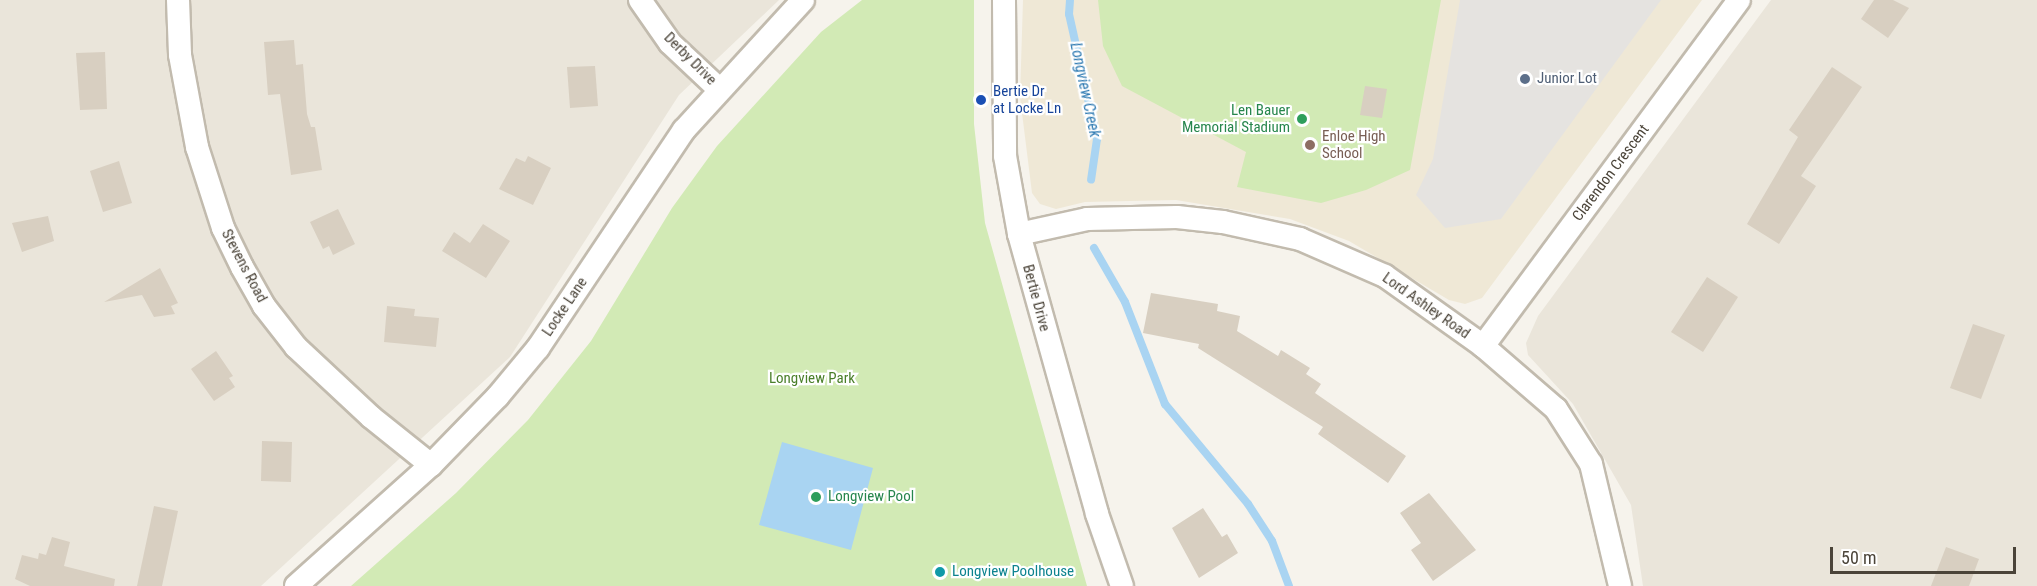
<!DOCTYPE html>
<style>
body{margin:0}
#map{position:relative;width:2037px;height:586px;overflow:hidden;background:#f6f3ec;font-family:"Roboto Condensed",sans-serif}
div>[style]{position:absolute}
.residential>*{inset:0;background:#eae5da}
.education>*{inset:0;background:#efe8d6}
.green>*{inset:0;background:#d2eab5}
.parking>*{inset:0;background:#e5e3e0}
.water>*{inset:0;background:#a9d4f2}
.stream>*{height:8px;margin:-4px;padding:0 4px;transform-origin:4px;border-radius:4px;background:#a9d4f2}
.building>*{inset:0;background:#d8cfc1}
.roads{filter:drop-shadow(2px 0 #c2bbae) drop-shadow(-2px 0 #c2bbae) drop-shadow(0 2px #c2bbae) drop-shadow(0 -2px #c2bbae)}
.street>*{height:22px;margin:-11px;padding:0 11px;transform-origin:11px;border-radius:11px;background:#fff}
.dots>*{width:16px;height:16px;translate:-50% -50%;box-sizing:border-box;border:3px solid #fff;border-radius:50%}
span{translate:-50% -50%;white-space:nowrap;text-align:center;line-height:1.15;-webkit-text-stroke:4.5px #fff;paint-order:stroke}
.street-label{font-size:15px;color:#4b4439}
.service-label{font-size:15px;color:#4e5e75}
.left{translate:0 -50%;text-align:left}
.transit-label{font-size:15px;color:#164399}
.leisure-label{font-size:15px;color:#27864d}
.right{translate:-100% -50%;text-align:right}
.education-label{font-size:15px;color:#785e54}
.park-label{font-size:15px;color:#4a7f2a}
.culture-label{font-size:15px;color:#0d838f}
.water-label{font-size:16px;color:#2e7ab2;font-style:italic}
.scale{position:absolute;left:1830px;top:547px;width:186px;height:27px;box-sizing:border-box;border:3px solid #4b4439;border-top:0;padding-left:8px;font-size:18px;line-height:21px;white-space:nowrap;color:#4b4439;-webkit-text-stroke:4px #fff;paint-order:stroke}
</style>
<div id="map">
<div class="residential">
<i style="clip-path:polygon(0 0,779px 0,679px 95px,510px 357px,261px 586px,0 586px)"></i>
<i style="clip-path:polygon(1771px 0,2037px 0,2037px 586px,1643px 586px,1631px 505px,1573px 404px,1528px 355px,1526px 343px,1538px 316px)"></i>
</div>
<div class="education">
<i style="clip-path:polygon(1023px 0,1702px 0,1482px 298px,1465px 304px,1449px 300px,1349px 241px,1290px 219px,1176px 200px,1085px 202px,1056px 209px,1040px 204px,1032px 193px,1020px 97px)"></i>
</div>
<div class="green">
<i style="clip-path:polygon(862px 0,974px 0,974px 124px,985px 223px,1087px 586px,351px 586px,456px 493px,528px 420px,591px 341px,672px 208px,717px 146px,821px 32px)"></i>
<i style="clip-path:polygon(1098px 0,1441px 0,1410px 170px,1366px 190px,1321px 203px,1237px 187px,1246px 152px,1122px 86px,1103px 46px)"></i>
</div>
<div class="parking">
<i style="clip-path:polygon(1460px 0,1661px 0,1501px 219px,1445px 228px,1416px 195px,1433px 159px)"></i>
</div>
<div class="water">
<i style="clip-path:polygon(782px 442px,873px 468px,851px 550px,759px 525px)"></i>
</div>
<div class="stream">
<i style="left:1070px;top:0;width:14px;rotate:94deg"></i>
<i style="left:1069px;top:14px;width:128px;rotate:77.4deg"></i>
<i style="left:1097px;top:139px;width:41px;rotate:98.3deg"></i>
<i style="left:1094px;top:248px;width:62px;rotate:60.1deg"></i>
<i style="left:1125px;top:302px;width:110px;rotate:68.6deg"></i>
<i style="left:1165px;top:404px;width:130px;rotate:50.3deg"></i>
<i style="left:1248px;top:504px;width:44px;rotate:57deg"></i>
<i style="left:1272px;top:541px;width:48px;rotate:69.3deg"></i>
</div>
<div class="building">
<i style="clip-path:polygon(1874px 0,1893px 0,1909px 8px,1888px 38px,1861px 19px)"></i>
<i style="clip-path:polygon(294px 40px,296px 65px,303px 64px,307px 114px,311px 127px,315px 127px,322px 170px,291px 175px,280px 94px,268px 95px,264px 42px)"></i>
<i style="clip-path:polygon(105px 52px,107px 109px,80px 110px,76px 53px)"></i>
<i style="clip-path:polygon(595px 66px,598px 106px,570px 108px,567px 67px)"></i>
<i style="clip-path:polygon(1832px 67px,1862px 87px,1801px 176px,1816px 186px,1779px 244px,1747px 224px,1798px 137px,1789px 130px)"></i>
<i style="clip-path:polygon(1365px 86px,1387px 89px,1382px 118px,1360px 115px)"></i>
<i style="clip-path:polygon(528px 156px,551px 168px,533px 205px,499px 189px,516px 158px,525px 162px)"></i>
<i style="clip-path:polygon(119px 161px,132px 203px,103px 212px,90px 171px)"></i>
<i style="clip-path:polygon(338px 209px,355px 244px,333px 255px,329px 246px,323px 249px,310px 222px)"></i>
<i style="clip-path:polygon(48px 216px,54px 241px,22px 252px,12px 223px)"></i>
<i style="clip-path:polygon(483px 224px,510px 241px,486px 278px,442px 251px,454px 232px,470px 243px)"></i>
<i style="clip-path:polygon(160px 268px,178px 303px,171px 306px,175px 314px,154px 317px,142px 295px,104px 302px)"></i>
<i style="clip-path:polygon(1707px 277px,1738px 297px,1703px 352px,1671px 332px)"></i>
<i style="clip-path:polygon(1151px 293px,1218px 304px,1217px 311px,1240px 316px,1237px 331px,1278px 356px,1281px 350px,1310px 368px,1306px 374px,1321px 384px,1315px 393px,1406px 456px,1388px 483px,1318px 434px,1323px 427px,1198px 348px,1199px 344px,1143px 333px)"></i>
<i style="clip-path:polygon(387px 306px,415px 309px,414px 316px,439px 318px,436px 347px,384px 342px)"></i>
<i style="clip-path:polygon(1973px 324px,2005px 335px,1981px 399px,1950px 388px)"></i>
<i style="clip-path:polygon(216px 351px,233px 376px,229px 378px,235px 387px,214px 401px,191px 369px)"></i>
<i style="clip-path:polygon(262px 441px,292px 442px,291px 482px,261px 481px)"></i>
<i style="clip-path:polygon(1429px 493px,1476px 550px,1433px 581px,1411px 550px,1421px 543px,1400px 513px)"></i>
<i style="clip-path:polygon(154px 506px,178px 511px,162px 586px,137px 586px)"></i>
<i style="clip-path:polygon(1203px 508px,1222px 537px,1227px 534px,1238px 553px,1199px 578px,1172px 528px)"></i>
<i style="clip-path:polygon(52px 537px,70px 542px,64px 566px,115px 579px,114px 586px,30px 586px,15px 579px,22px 555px,38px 559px,39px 553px,46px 555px)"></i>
<i style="clip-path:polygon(1946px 547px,1979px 559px,1969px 586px,1931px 586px)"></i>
</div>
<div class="roads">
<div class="street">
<i style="left:178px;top:0;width:55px;rotate:87.9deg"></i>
<i style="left:180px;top:55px;width:94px;rotate:79.5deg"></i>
<i style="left:197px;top:147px;width:85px;rotate:72.2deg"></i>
<i style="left:223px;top:228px;width:43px;rotate:64deg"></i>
<i style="left:242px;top:267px;width:45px;rotate:60.6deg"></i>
<i style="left:264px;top:306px;width:52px;rotate:52deg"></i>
<i style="left:296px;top:347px;width:103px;rotate:43deg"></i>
<i style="left:371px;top:417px;width:77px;rotate:38.7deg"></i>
<i style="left:640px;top:0;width:52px;rotate:55.1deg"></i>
<i style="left:670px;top:43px;width:67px;rotate:43.2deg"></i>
<i style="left:1004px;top:0;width:156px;rotate:89.6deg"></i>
<i style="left:1005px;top:156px;width:79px;rotate:79.8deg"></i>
<i style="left:1019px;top:234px;width:291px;rotate:74.4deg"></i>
<i style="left:1097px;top:514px;width:76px;rotate:70.9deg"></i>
<i style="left:1019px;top:234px;width:70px;rotate:-12.4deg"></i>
<i style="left:1087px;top:219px;width:90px;rotate:-1.3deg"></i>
<i style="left:1177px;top:217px;width:46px;rotate:6.2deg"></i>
<i style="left:1223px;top:222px;width:79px;rotate:12.4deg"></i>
<i style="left:1300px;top:239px;width:93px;rotate:23.5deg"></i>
<i style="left:1385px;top:276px;width:120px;rotate:35.5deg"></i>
<i style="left:1483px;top:346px;width:96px;rotate:40.8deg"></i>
<i style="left:1556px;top:409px;width:65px;rotate:57.5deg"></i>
<i style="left:1591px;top:464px;width:125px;rotate:76.6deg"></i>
<i style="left:1483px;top:346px;width:430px;rotate:-53.5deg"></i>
<i style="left:296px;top:586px;width:181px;rotate:-41.9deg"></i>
<i style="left:431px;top:465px;width:96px;rotate:-45.8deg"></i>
<i style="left:498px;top:396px;width:62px;rotate:-50.2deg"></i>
<i style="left:538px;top:348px;width:262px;rotate:-56.2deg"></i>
<i style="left:684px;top:130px;width:176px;rotate:-47.5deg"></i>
</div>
</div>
<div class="dots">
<i style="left:1525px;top:79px;background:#5c6f8a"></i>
<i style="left:981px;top:100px;background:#1a4fb4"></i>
<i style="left:1302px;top:119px;background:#2e9e5b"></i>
<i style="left:1310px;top:145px;background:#8d6e63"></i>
<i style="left:816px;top:497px;background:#2e9e5b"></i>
<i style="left:940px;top:572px;background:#0f9aa8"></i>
</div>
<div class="street-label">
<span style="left:690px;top:59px;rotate:45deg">Derby Drive</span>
<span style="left:1611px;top:173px;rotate:-53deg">Clarendon Crescent</span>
<span style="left:244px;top:266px;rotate:62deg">Stevens Road</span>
<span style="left:1036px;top:298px;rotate:75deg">Bertie Drive</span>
<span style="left:1426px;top:306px;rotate:35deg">Lord Ashley Road</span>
<span style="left:565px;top:307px;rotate:-56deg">Locke Lane</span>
</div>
<div class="service-label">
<span class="left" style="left:1537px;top:79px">Junior Lot</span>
</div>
<div class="transit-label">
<span class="left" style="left:993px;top:100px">Bertie Dr<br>at Locke Ln</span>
</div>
<div class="leisure-label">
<span class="right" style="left:1290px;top:119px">Len Bauer<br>Memorial Stadium</span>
<span class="left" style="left:828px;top:497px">Longview Pool</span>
</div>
<div class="education-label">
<span class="left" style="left:1322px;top:145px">Enloe High<br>School</span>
</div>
<div class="park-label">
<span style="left:812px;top:379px">Longview Park</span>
</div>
<div class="culture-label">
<span class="left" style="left:952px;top:572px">Longview Poolhouse</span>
</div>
<div class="water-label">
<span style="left:1085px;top:90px;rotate:78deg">Longview Creek</span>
</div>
<div class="scale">50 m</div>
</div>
